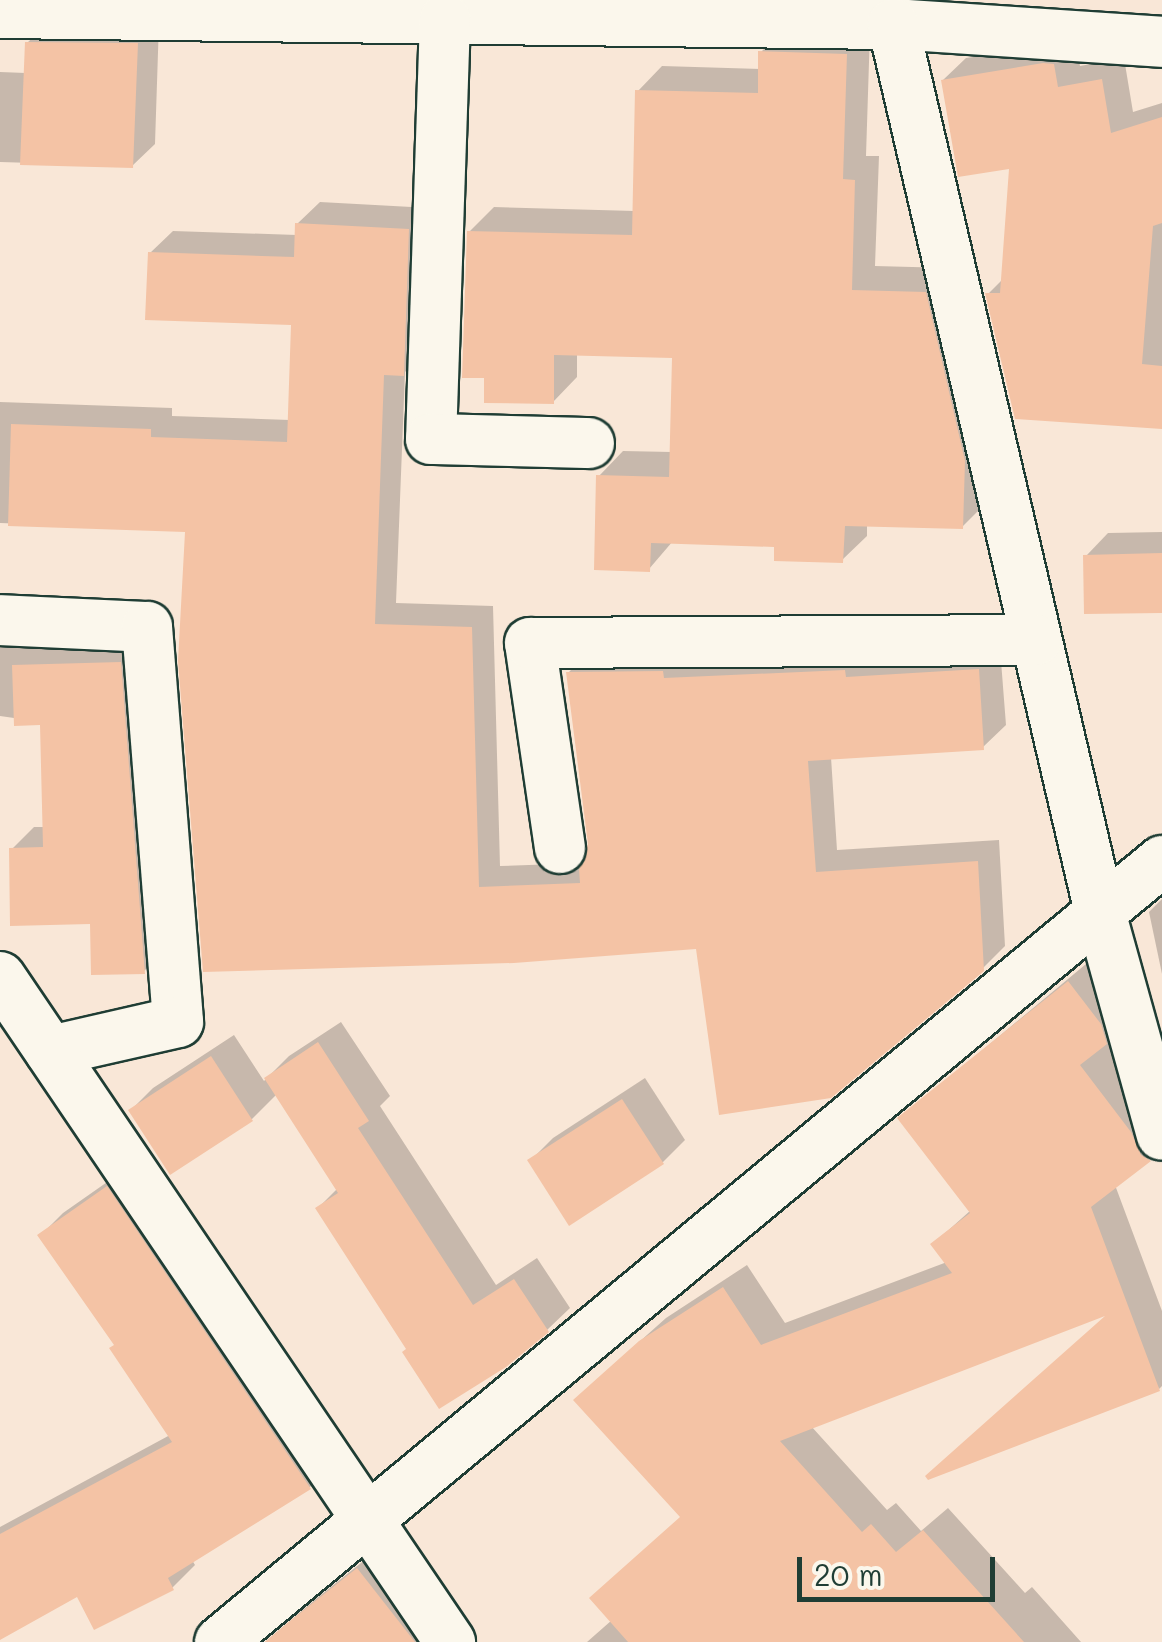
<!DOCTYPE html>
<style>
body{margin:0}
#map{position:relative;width:1162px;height:1642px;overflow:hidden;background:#f9e7d7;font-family:Mali,sans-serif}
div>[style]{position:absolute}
.shadow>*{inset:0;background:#0003}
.building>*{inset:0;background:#f4c3a5}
.roads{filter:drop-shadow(2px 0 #1f3d34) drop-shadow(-2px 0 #1f3d34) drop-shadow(0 2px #1f3d34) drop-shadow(0 -2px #1f3d34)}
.minor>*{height:50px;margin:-25px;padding:0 25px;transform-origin:25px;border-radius:25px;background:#fbf7ec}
span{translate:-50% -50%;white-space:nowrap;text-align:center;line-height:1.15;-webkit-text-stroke:9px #fbf7ec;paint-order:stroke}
.scale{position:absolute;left:797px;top:1557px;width:198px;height:45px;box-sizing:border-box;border:5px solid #1f3d34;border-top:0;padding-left:12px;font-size:30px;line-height:35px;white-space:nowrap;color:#1f3d34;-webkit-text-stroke:8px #fbf7ec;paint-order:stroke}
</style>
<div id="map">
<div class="shadow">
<i style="clip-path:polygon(50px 21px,159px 22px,155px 144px,132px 166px,0 162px,0 72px,26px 73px,27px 43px)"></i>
<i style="clip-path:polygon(785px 28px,870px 31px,866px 156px,879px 156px,875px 266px,950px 268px,987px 502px,962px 527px,867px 524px,867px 536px,842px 560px,777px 544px,673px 541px,649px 569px,599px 476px,623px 451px,672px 452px,675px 356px,577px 353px,577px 377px,553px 402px,487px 376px,469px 232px,494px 207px,635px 211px,638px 91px,662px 66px,761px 69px,761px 52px)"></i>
<i style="clip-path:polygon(1076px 43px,1080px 66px,1124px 58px,1133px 112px,1162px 103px,1162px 426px,988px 294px,1004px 278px,1011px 166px,943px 80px,966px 58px)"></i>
<i style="clip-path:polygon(320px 202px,430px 208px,426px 351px,405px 372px,396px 603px,493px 606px,500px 866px,584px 863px,591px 844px,569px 672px,591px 650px,1000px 648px,1006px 725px,983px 747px,831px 757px,837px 850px,999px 840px,1005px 946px,982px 969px,698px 947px,514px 961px,187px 530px,0 523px,0 402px,172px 408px,172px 416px,290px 420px,294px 323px,150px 253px,173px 231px,297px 235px,297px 224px)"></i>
<i style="clip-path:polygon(1162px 532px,1162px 610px,1086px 556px,1108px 533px)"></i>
<i style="clip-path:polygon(142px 641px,167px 949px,144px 971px,12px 849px,34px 827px,45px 827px,42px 722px,0 716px,0 645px)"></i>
<i style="clip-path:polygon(1162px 899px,1162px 974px,1149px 912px)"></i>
<i style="clip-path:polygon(1092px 959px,1162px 1146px,1115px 1185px,1162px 1311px,1162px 1386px,1159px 1389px,1110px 1312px,811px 1426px,887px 1510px,896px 1503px,921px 1531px,948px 1508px,1025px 1593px,1032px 1587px,1081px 1642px,587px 1642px,612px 1620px,682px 1516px,600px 1377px,666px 1318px,747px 1265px,785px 1323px,947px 1262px,933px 1244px,971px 1210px,901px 1118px)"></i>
<i style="clip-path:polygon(341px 1022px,390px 1096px,380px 1106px,496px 1285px,537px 1258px,570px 1308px,547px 1330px,409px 1348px,318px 1208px,338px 1188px,277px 1094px,252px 1119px,131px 1110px,153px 1088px,234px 1035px,264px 1081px,289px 1056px)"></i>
<i style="clip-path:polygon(645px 1078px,685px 1140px,663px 1162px,530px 1161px,553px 1138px)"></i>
<i style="clip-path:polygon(130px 1166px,332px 1464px,310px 1487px,192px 1560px,195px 1565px,172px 1588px,78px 1593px,0 1637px,0 1527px,170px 1435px,116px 1345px,40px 1236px,63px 1213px)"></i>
<i style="clip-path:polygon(371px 1555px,454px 1642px,265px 1642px,317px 1598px)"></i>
</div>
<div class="building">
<i style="clip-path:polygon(25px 42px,138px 43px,133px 168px,20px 165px)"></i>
<i style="clip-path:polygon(758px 51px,847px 54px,843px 179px,855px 180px,852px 290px,926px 292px,965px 461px,963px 529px,845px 526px,843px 563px,774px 561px,774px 547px,651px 543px,650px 572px,594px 570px,596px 475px,669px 477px,672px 358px,554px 355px,554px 404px,484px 403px,484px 378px,462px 378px,467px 231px,632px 235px,635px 90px,758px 93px)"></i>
<i style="clip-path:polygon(1043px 63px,1054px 64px,1058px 87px,1102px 79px,1111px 133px,1162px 117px,1162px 223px,1153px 226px,1142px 364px,1162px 366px,1162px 429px,1015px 419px,985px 293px,1000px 293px,1009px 169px,958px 177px,941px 80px)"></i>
<i style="clip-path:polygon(295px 223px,409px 229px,404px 376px,384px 375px,375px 624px,472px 627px,479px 887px,580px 883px,579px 869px,588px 844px,566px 672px,663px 671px,664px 678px,845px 670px,846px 677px,979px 669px,984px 750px,808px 761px,816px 872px,978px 861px,984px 971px,831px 1098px,719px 1115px,696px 949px,514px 963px,203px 972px,178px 661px,185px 532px,8px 526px,11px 424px,151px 429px,151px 437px,287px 442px,291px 325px,145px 320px,148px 252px,294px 257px)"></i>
<i style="clip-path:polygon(1162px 553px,1162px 613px,1084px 614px,1083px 555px)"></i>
<i style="clip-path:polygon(121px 662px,145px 974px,91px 975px,90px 924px,10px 926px,9px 848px,43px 847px,40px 725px,14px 726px,12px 665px)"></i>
<i style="clip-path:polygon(1068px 981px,1101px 1024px,1107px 1044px,1080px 1065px,1131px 1132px,1141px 1155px,1151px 1161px,1091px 1207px,1160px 1391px,928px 1480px,925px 1476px,1105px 1316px,780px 1441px,862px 1532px,871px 1524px,896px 1552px,923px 1530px,1024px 1642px,628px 1642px,589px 1598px,680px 1517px,573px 1400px,639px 1341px,723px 1287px,761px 1345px,952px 1273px,930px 1244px,970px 1213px,897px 1118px)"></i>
<i style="clip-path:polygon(318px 1042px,369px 1121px,358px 1128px,473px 1305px,514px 1279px,549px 1332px,506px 1367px,439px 1409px,402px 1352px,406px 1349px,315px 1208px,338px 1193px,264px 1078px)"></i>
<i style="clip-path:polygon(211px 1056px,253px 1121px,170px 1175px,128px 1110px)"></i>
<i style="clip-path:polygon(622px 1099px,664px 1164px,569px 1226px,527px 1160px)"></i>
<i style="clip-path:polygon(107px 1186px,311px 1489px,168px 1578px,174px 1590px,94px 1630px,77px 1597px,0 1640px,0 1534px,172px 1442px,109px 1348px,114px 1345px,37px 1235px)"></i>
<i style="clip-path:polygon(357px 1568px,415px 1642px,265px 1642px,290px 1621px)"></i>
</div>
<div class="roads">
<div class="minor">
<i style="left:0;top:13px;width:893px;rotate:0.71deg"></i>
<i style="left:893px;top:24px;width:270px;rotate:3.8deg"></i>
<i style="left:445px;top:19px;width:420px;rotate:91.9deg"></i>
<i style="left:431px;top:439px;width:158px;rotate:1.5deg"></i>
<i style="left:893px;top:24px;width:912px;rotate:76.88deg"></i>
<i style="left:1100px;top:912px;width:231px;rotate:74.5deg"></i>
<i style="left:0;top:620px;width:147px;rotate:2.7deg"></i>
<i style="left:147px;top:627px;width:396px;rotate:85.5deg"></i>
<i style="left:178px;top:1022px;width:131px;rotate:167.2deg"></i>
<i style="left:560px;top:848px;width:207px;rotate:-98.3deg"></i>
<i style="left:530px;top:643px;width:506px;rotate:-0.34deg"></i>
<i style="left:0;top:977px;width:803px;rotate:55.91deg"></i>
<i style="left:220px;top:1642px;width:1224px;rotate:-39.66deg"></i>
</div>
</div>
<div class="scale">20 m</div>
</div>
